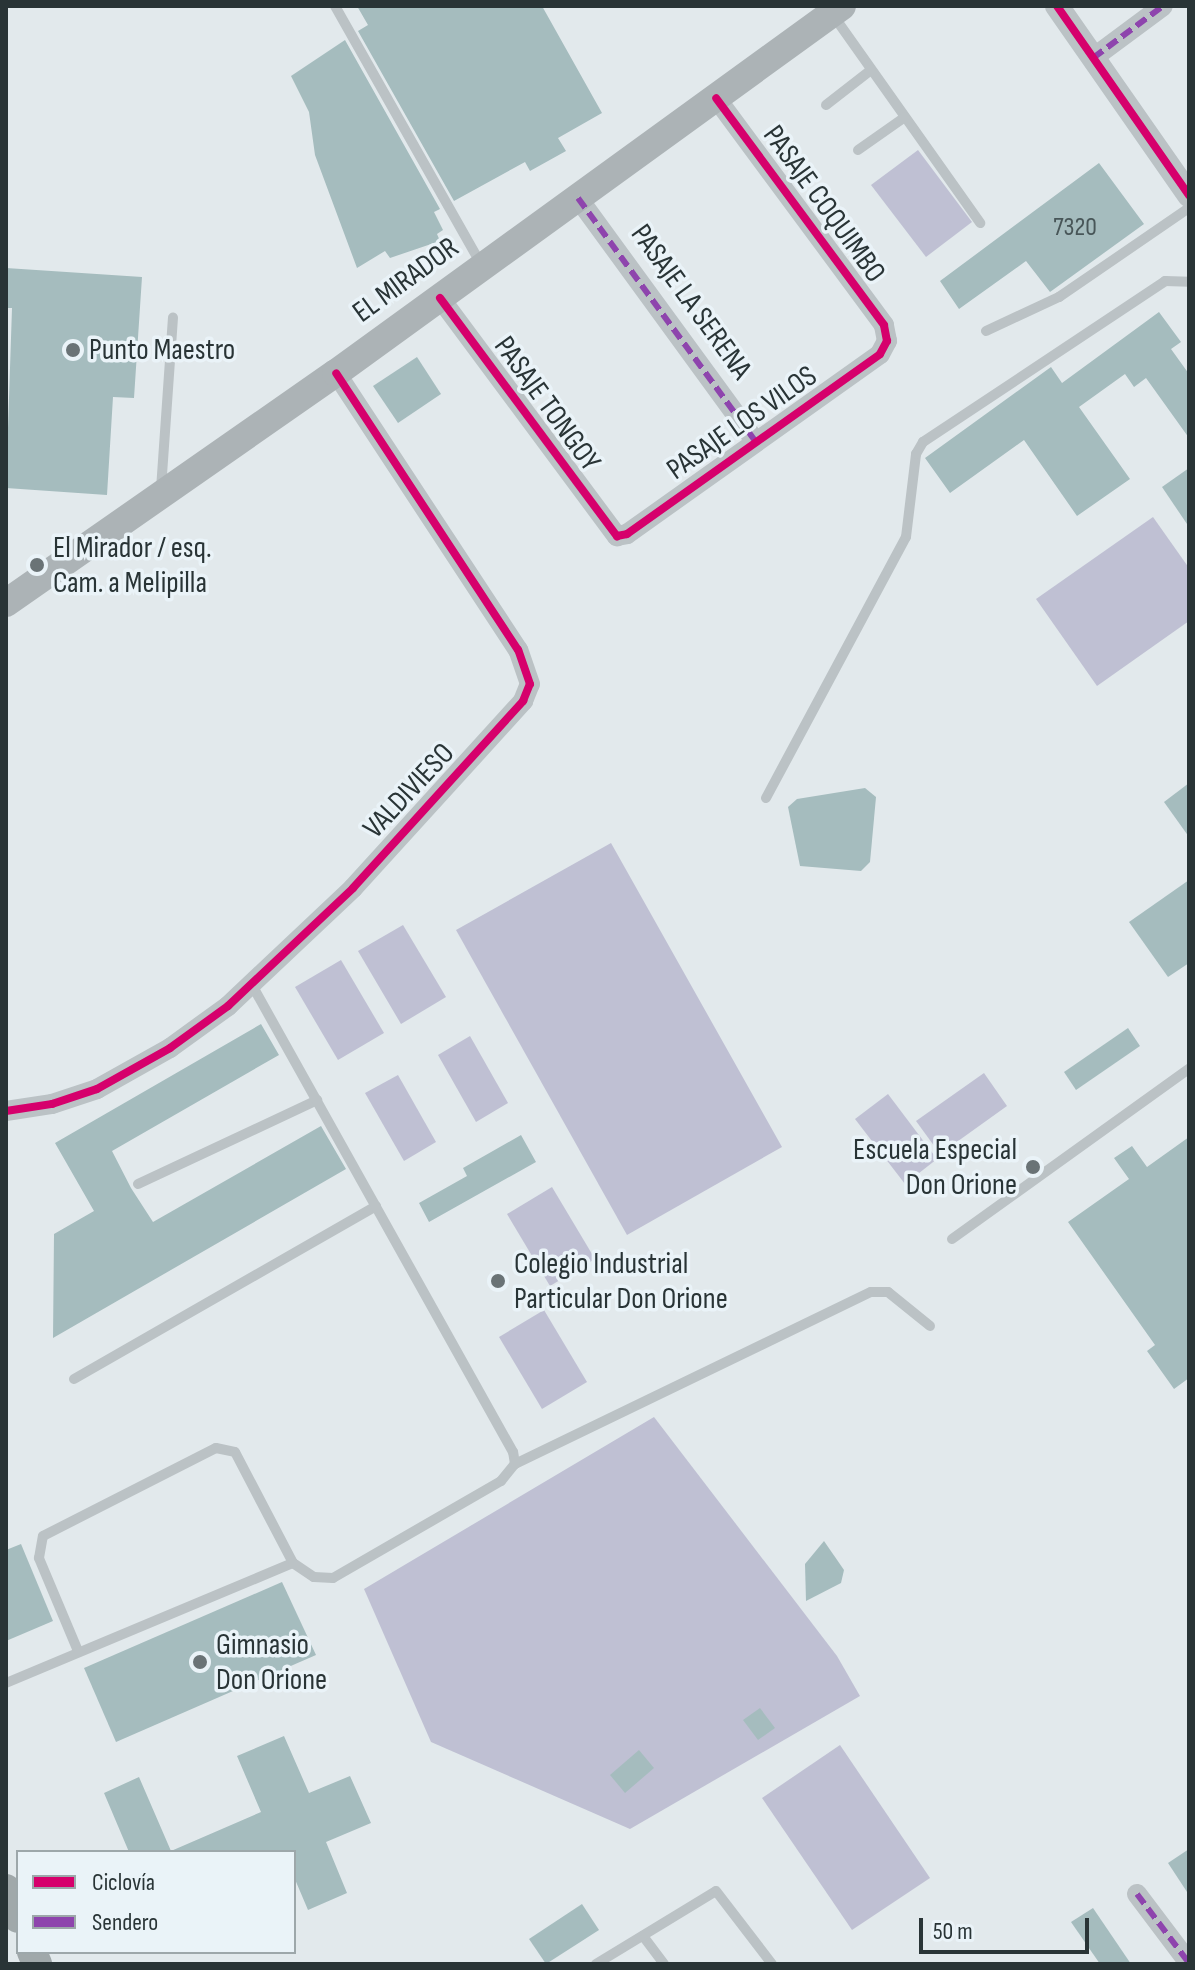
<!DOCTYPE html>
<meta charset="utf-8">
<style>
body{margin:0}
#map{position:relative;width:1195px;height:1970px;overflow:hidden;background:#e2e9ec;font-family:"Sofia Sans Condensed",sans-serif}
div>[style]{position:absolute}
.green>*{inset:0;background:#bfc0d3}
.building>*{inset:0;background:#a5bcbe}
.service>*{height:10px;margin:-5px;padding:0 5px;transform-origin:5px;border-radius:5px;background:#bbc2c5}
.minor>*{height:20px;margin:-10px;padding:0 10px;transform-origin:10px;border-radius:10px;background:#bbc2c5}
.tertiary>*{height:24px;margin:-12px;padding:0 12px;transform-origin:12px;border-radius:12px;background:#bbc2c5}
.secondary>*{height:28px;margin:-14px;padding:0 14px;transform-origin:14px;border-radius:14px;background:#acb3b6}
.primary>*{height:30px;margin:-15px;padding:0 15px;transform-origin:15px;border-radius:15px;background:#a0a8aa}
.quiet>*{height:6px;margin-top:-3px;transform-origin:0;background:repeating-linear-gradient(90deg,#8e44ad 0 12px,transparent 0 18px)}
.cycleway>*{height:8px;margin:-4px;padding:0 4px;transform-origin:4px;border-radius:4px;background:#d6006c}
.dots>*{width:22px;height:22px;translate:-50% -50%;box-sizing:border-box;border:4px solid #eaf3f8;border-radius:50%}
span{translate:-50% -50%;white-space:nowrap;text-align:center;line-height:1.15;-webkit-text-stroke:7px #eaf3f8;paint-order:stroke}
.number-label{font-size:26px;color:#485658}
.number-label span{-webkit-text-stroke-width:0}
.street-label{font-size:30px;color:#293436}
.poi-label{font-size:30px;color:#293436}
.left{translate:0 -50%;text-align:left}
.right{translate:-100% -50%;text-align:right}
.frame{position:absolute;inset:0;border:8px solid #293436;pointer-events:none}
.legend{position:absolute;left:16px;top:1850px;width:280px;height:104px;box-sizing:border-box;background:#eaf3f8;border:2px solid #9da7aa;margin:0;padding:10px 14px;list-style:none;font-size:24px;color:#293436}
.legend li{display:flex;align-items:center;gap:16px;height:40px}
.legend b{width:40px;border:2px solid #9da7aa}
.scale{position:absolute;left:919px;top:1918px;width:170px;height:36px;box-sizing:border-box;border:4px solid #293436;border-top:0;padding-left:10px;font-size:24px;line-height:28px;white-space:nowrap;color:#293436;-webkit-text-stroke:6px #eaf3f8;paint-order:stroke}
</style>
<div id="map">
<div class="green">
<i style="clip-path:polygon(918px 150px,972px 222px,926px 257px,871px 185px)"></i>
<i style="clip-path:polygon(1153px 517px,1189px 568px,1189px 621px,1097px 686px,1036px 599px)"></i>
<i style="clip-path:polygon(611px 843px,782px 1147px,627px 1235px,456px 930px)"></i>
<i style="clip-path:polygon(403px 925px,446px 997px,401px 1024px,358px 951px)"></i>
<i style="clip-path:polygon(341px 960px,384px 1033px,338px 1060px,295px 987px)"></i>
<i style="clip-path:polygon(470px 1036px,508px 1103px,476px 1122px,438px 1055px)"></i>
<i style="clip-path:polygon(984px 1073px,1007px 1106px,940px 1154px,916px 1121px)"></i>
<i style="clip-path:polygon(398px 1075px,436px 1142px,404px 1161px,365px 1093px)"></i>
<i style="clip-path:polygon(888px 1094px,937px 1159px,905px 1184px,855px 1119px)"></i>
<i style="clip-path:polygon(552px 1187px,595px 1259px,550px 1286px,507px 1214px)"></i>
<i style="clip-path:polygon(544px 1310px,587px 1382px,542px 1409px,499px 1337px)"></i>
<i style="clip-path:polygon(654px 1417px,837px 1656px,860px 1696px,630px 1829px,431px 1742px,364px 1589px)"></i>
<i style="clip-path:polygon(840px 1745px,930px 1878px,852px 1930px,762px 1798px)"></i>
</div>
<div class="building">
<i style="clip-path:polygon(357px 6px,542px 6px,602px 113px,558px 138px,566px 151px,530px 171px,525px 162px,454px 201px,358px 31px,368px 25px)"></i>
<i style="clip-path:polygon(345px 40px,440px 209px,434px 212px,443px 230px,437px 234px,440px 241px,390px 258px,385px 251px,357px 268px,315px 155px,309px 112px,291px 76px)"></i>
<i style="clip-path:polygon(1099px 163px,1144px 224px,1050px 292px,1026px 261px,959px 309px,940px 281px)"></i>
<i style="clip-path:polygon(6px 268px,142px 277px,134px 398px,113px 397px,107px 495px,6px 488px,12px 308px,6px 308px)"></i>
<i style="clip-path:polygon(1159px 312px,1181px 342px,1171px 349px,1189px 374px,1189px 438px,1146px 378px,1134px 387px,1125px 374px,1079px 407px,1130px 479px,1077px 516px,1024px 440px,950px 493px,925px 458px,1051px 367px,1062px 383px)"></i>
<i style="clip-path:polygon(417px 357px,441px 394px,398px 423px,373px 386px)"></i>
<i style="clip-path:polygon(1189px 468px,1189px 527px,1162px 487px)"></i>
<i style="clip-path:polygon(1189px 783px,1189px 837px,1164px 802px)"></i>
<i style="clip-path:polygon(865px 788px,876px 797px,870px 862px,861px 871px,800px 866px,788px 807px,797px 799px)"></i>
<i style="clip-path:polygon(1189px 880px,1189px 963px,1168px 977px,1129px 922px)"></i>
<i style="clip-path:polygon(261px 1024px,279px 1055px,112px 1151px,131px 1188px,153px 1222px,321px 1126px,346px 1169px,53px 1338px,54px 1234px,94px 1211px,55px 1143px)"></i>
<i style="clip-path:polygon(1128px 1028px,1140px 1046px,1076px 1090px,1064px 1072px)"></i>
<i style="clip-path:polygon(521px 1135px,536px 1162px,429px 1222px,419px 1203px,467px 1176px,463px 1168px)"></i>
<i style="clip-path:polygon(1189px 1137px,1189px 1378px,1174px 1389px,1147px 1351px,1155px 1345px,1068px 1222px,1129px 1179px,1114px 1158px,1132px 1146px,1147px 1167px)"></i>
<i style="clip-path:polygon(824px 1541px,844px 1570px,841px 1583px,806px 1601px,805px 1564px)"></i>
<i style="clip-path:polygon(21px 1544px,53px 1621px,6px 1641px,6px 1550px)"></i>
<i style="clip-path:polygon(282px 1582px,316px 1655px,116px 1742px,84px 1668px)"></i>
<i style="clip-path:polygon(760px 1708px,775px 1728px,758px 1740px,743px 1720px)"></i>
<i style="clip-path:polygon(284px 1736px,309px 1793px,350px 1776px,371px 1823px,326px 1842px,347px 1893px,308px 1910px,294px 1877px,294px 1852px,129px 1852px,104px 1793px,139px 1777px,171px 1851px,261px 1812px,237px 1756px)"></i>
<i style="clip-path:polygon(639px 1750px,654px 1768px,625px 1793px,610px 1775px)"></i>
<i style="clip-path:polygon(1189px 1849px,1189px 1895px,1168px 1863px)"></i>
<i style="clip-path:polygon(582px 1904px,599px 1930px,546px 1964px,529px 1939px)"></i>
<i style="clip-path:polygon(1093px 1908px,1131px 1964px,1100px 1964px,1071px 1922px)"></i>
</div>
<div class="service">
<i style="left:335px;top:6px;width:299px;rotate:60.5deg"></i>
<i style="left:833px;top:15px;width:255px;rotate:54.7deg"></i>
<i style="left:826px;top:105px;width:57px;rotate:-37.9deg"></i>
<i style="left:858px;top:150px;width:57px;rotate:-35.1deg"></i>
<i style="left:986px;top:331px;width:81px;rotate:-25deg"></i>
<i style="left:1059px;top:297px;width:158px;rotate:-34.4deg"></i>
<i style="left:161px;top:489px;width:172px;rotate:-86deg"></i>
<i style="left:766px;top:798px;width:296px;rotate:-61.8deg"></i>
<i style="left:906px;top:537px;width:84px;rotate:-83.1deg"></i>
<i style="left:916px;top:454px;width:14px;rotate:-60deg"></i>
<i style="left:923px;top:442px;width:291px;rotate:-33.6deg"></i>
<i style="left:1165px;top:281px;width:24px;rotate:2deg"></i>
<i style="left:138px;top:1184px;width:198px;rotate:-25.1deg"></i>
<i style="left:952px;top:1239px;width:292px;rotate:-35.7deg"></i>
<i style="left:74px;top:1379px;width:348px;rotate:-29.8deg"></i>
<i style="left:515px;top:1464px;width:395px;rotate:-25.8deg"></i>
<i style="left:871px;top:1292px;width:17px"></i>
<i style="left:888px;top:1292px;width:54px;rotate:39deg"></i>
<i style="left:78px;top:1651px;width:101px;rotate:-112.8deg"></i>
<i style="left:39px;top:1558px;width:22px;rotate:-80deg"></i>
<i style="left:43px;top:1536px;width:194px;rotate:-27deg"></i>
<i style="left:216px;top:1448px;width:19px;rotate:12deg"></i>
<i style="left:235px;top:1452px;width:125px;rotate:62.4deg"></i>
<i style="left:6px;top:1683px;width:311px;rotate:-22.7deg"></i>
<i style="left:293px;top:1563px;width:25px;rotate:34deg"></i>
<i style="left:314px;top:1577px;width:19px;rotate:3deg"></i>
<i style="left:333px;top:1578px;width:194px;rotate:-30deg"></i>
<i style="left:501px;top:1481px;width:22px;rotate:-51deg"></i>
<i style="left:515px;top:1464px;width:12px;rotate:-99deg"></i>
<i style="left:513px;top:1452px;width:535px;rotate:-119.2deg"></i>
<i style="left:643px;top:1936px;width:35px;rotate:53deg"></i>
<i style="left:596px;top:1964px;width:140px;rotate:-31.3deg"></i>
<i style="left:716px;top:1891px;width:92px;rotate:52.5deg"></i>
</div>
<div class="minor">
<i style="left:1093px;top:58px;width:87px;rotate:-36.6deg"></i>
<i style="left:578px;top:198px;width:302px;rotate:53.9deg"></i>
<i style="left:440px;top:298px;width:297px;rotate:53.4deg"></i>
<i style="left:617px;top:536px;width:10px;rotate:-11deg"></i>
<i style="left:627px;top:534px;width:310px;rotate:-35.4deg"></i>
<i style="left:880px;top:354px;width:15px;rotate:-62deg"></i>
<i style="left:887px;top:341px;width:16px;rotate:-101deg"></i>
<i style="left:884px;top:325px;width:282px;rotate:-126.5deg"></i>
<i style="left:6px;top:1111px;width:47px;rotate:-8.7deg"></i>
<i style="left:52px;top:1104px;width:47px;rotate:-18.4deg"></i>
<i style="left:97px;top:1089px;width:84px;rotate:-29.3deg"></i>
<i style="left:170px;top:1048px;width:72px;rotate:-35.9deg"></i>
<i style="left:228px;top:1006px;width:172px;rotate:-43.3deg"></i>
<i style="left:353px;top:888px;width:253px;rotate:-47.7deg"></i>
<i style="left:523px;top:701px;width:18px;rotate:-68deg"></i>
<i style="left:530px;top:684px;width:36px;rotate:-109deg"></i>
<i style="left:518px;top:650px;width:331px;rotate:-123.3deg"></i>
<i style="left:1137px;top:1894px;width:86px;rotate:53deg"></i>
</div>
<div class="tertiary">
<i style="left:1057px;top:6px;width:231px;rotate:55.1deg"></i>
</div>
<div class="secondary">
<i style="left:6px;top:603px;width:402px;rotate:-34.9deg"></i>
<i style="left:336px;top:373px;width:625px;rotate:-35.95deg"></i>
</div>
<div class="primary">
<i style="left:6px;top:1889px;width:31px;rotate:68deg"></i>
<i style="left:32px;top:1952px;width:13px;rotate:67deg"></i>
</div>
<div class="quiet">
<i style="left:1093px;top:58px;width:87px;rotate:-36.6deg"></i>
<i style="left:578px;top:198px;width:302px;rotate:53.9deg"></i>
<i style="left:1137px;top:1894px;width:86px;rotate:53deg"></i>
</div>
<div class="cycleway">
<i style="left:1057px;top:6px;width:231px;rotate:55.1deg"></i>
<i style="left:440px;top:298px;width:297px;rotate:53.4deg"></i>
<i style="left:617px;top:536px;width:10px;rotate:-11deg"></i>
<i style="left:627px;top:534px;width:310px;rotate:-35.4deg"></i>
<i style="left:880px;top:354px;width:15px;rotate:-62deg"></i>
<i style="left:887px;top:341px;width:16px;rotate:-101deg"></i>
<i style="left:884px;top:325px;width:282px;rotate:-126.5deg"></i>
<i style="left:6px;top:1111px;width:47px;rotate:-8.7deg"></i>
<i style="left:52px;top:1104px;width:47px;rotate:-18.4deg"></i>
<i style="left:97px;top:1089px;width:84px;rotate:-29.3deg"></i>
<i style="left:170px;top:1048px;width:72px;rotate:-35.9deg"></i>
<i style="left:228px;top:1006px;width:172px;rotate:-43.3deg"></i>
<i style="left:353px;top:888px;width:253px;rotate:-47.7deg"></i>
<i style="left:523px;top:701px;width:18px;rotate:-68deg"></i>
<i style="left:530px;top:684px;width:36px;rotate:-109deg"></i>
<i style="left:518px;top:650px;width:331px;rotate:-123.3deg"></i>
</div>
<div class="dots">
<i style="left:73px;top:350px;background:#6a7376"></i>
<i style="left:37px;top:565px;background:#6a7376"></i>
<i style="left:1033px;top:1167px;background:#6a7376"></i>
<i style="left:498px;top:1281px;background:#6a7376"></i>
<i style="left:200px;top:1662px;background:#6a7376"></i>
</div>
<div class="number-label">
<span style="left:1075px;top:228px">7320</span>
</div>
<div class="street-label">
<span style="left:824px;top:204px;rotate:54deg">PASAJE COQUIMBO</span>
<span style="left:406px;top:280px;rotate:-36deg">EL MIRADOR</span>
<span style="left:691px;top:302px;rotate:54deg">PASAJE LA SERENA</span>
<span style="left:547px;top:404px;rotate:54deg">PASAJE TONGOY</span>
<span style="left:742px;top:423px;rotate:-35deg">PASAJE LOS VILOS</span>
<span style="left:409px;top:791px;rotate:-47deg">VALDIVIESO</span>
</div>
<div class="poi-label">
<span class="left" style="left:89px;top:350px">Punto Maestro</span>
<span class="left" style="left:53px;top:565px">El Mirador / esq.<br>Cam. a Melipilla</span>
<span class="right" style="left:1017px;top:1167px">Escuela Especial<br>Don Orione</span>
<span class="left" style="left:514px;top:1281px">Colegio Industrial<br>Particular Don Orione</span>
<span class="left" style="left:216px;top:1662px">Gimnasio<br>Don Orione</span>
</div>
<div class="frame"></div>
<ul class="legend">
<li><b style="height:10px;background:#d6006c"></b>Ciclovía</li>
<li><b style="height:10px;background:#8e44ad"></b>Sendero</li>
</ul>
<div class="scale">50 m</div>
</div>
